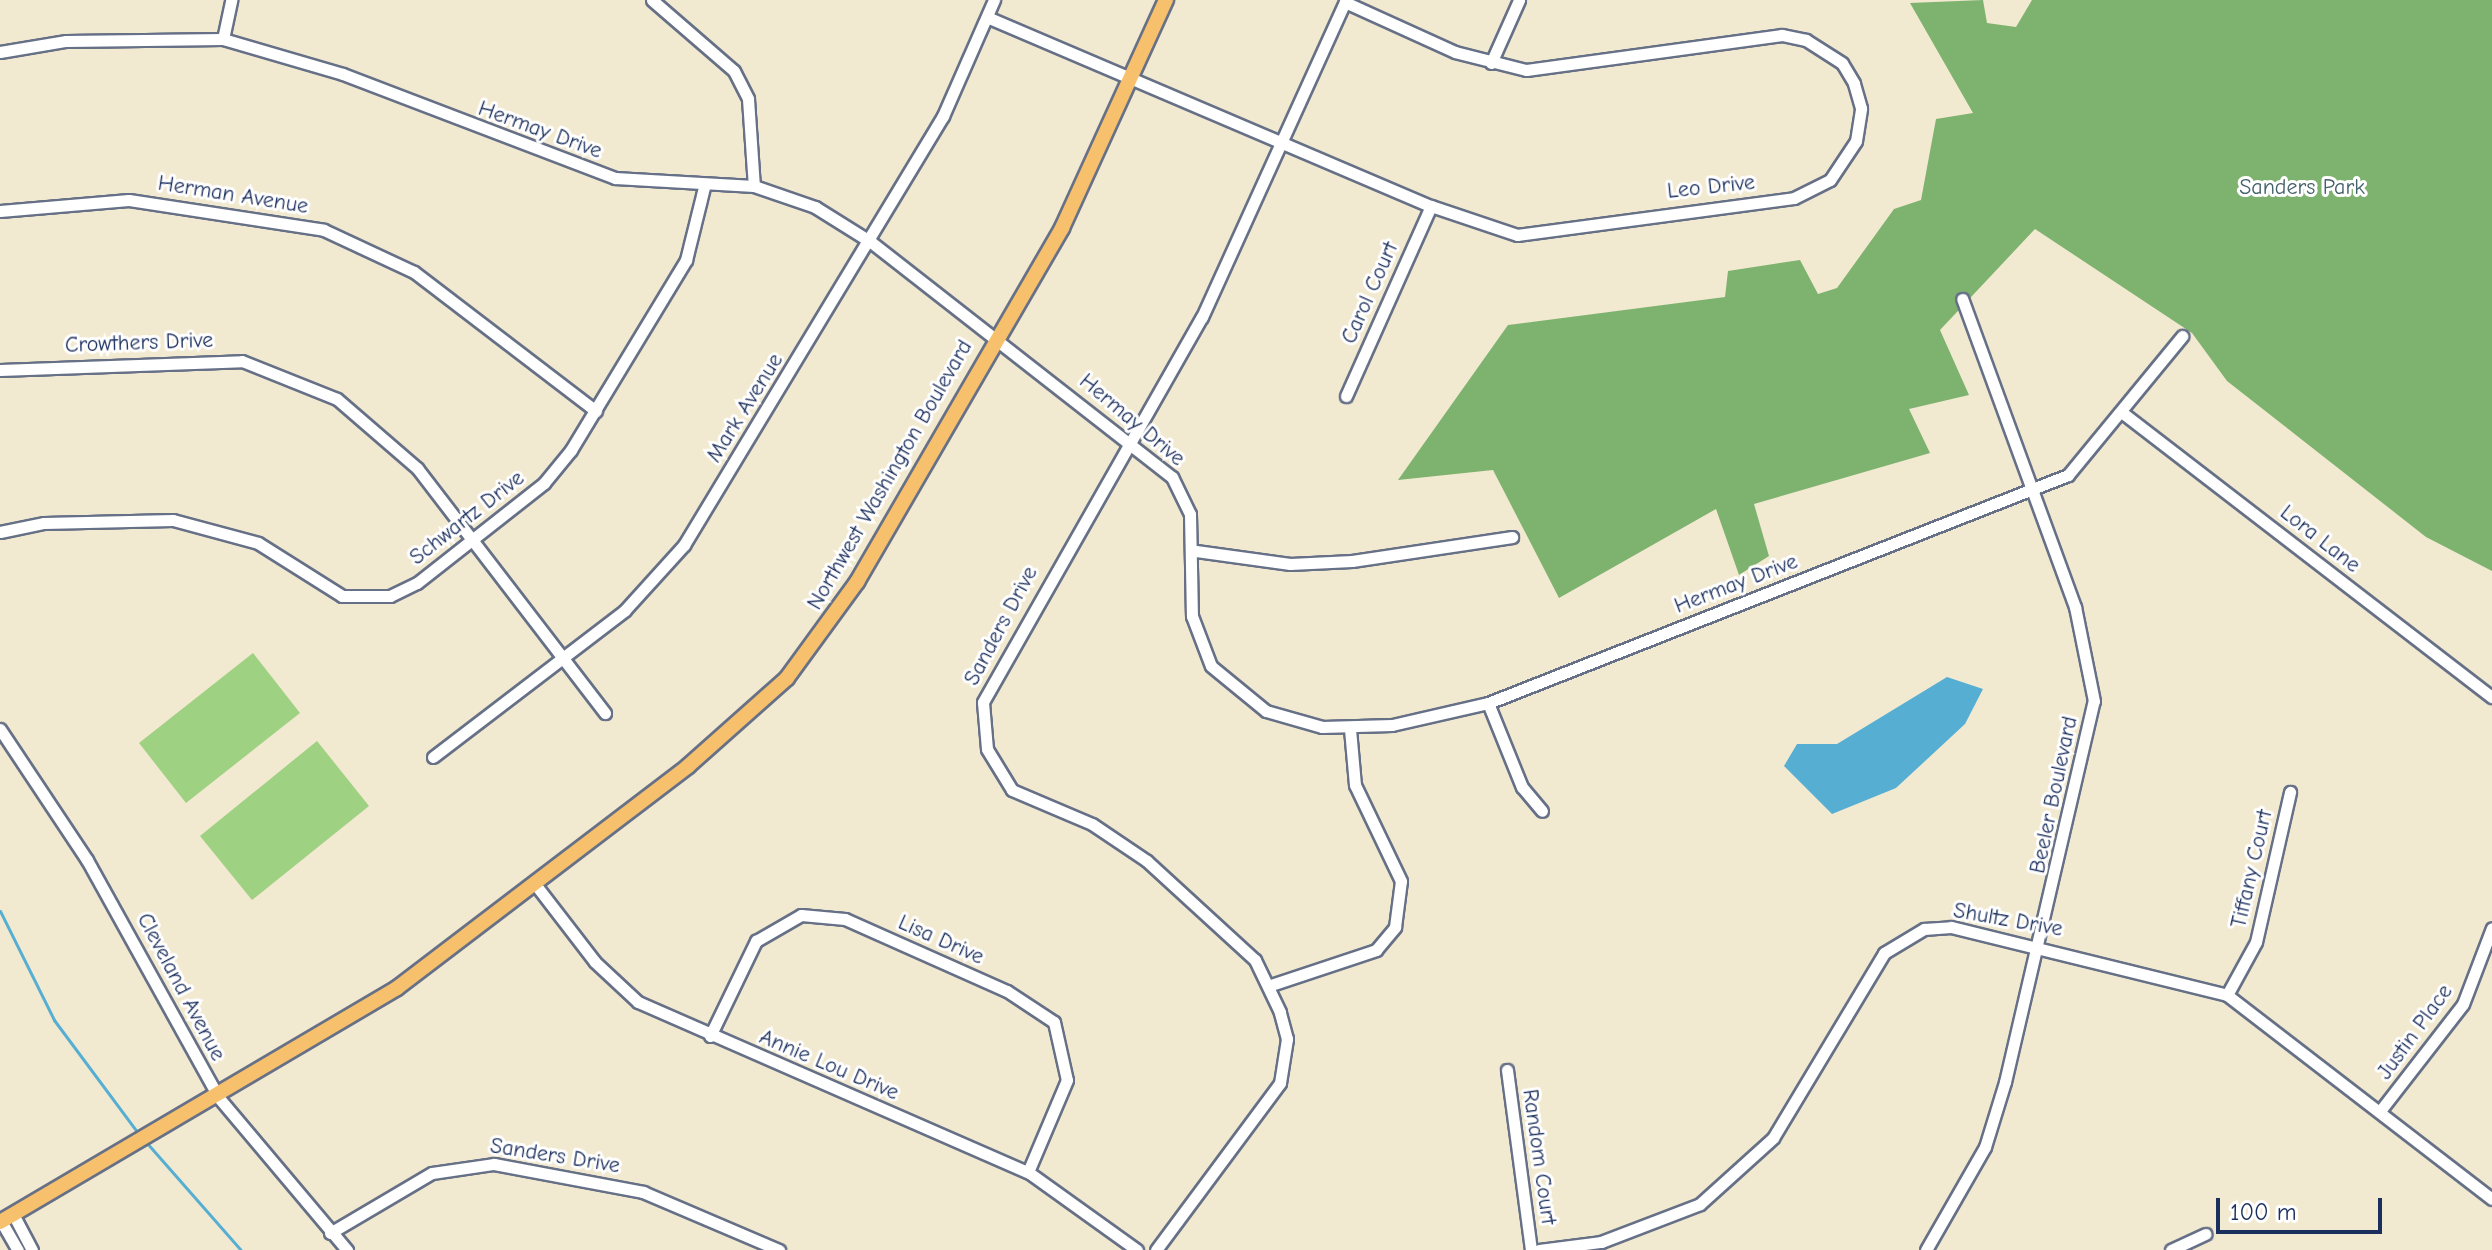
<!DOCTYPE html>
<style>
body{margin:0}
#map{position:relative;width:2492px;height:1250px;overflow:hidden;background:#f2e9d1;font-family:"Comic Neue",sans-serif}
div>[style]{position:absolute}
.green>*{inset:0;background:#9ed181}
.forest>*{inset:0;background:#7eb36f}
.water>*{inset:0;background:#56afd3}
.stream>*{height:3px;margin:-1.5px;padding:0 1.5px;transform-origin:1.5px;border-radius:1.5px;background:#56afd3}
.roads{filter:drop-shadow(2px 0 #667086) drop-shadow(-2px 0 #667086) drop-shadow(0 2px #667086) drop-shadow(0 -2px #667086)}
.minor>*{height:11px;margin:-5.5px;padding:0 5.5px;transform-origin:5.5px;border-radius:5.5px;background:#fff}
.major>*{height:14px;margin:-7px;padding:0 7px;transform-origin:7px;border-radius:7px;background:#f7c06c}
span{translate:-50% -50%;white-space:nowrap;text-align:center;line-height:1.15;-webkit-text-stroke:6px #fff;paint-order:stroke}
.street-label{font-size:22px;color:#1b2f5e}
.park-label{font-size:22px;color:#426068}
.scale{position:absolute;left:2216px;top:1198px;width:166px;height:36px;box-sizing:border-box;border:4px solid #1b2f5e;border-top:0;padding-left:10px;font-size:24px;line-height:28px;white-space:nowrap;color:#1b2f5e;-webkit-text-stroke:6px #fff;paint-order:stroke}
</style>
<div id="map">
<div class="green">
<i style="clip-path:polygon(253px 653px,300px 713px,186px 803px,139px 743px)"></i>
<i style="clip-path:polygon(317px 741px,369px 806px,252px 900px,200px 836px)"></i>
</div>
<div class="forest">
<i style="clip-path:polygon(1983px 0,1987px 23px,2016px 27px,2032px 0,2492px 0,2492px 571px,2426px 537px,2227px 381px,2192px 333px,2035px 229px,1940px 330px,1969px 395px,1909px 409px,1930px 453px,1754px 504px,1769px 556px,1739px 575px,1716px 509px,1559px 598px,1493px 470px,1398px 480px,1508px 325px,1725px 297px,1728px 271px,1800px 260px,1818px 294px,1837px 288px,1894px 209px,1921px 200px,1936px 119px,1973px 113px,1910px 3px)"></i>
</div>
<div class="water">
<i style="clip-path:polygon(1947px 677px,1983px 689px,1965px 724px,1896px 788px,1832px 814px,1784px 766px,1797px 744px,1837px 744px)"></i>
</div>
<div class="stream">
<i style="left:0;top:911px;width:122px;rotate:63.6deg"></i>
<i style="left:54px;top:1020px;width:141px;rotate:53.4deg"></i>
<i style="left:146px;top:1142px;width:144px;rotate:48.7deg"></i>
</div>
<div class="roads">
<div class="minor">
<i style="left:652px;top:0;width:108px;rotate:40.9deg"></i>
<i style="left:734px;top:71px;width:31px;rotate:63deg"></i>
<i style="left:748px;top:99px;width:87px;rotate:86.1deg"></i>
<i style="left:987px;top:17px;width:483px;rotate:23.1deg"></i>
<i style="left:1431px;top:206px;width:91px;rotate:18.6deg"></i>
<i style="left:1517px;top:235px;width:279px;rotate:-7.6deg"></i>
<i style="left:1794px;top:198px;width:40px;rotate:-26.6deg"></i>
<i style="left:1830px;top:180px;width:47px;rotate:-56.3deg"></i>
<i style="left:1856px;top:141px;width:33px;rotate:-81deg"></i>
<i style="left:1861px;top:108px;width:26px;rotate:-106deg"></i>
<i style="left:1854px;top:83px;width:23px;rotate:-121deg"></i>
<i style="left:1842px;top:63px;width:43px;rotate:-147.4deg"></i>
<i style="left:1806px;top:40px;width:25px;rotate:-168deg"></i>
<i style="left:1782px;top:35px;width:258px;rotate:172.2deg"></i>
<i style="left:1526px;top:70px;width:73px;rotate:-165.8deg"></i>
<i style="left:1455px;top:52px;width:121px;rotate:-155.6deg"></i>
<i style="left:223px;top:39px;width:40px;rotate:-78deg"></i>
<i style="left:0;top:52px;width:67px;rotate:-9.5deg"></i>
<i style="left:66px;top:41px;width:157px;rotate:-0.7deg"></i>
<i style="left:223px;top:39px;width:125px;rotate:16.3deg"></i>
<i style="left:343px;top:74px;width:291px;rotate:20.9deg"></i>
<i style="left:615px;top:178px;width:139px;rotate:3.3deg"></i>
<i style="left:754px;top:186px;width:65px;rotate:19deg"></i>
<i style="left:815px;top:207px;width:66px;rotate:32deg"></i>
<i style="left:871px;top:242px;width:382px;rotate:38deg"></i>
<i style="left:1172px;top:477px;width:41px;rotate:64.1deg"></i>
<i style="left:1190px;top:514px;width:102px;rotate:88.9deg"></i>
<i style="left:1192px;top:616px;width:53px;rotate:69.2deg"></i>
<i style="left:1211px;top:666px;width:71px;rotate:39.3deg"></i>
<i style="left:1266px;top:711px;width:58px;rotate:15.9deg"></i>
<i style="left:1322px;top:727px;width:70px;rotate:-1.6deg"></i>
<i style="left:1392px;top:725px;width:98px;rotate:-12.9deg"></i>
<i style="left:1488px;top:703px;width:623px;rotate:-21.46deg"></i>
<i style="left:2068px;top:475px;width:180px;rotate:-50.6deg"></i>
<i style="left:1491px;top:63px;width:69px;rotate:-66deg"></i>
<i style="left:0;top:211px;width:129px;rotate:-4.9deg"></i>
<i style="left:129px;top:200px;width:197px;rotate:8.7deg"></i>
<i style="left:324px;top:230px;width:99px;rotate:25deg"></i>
<i style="left:414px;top:272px;width:229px;rotate:37.4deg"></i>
<i style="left:0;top:370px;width:242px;rotate:-2.1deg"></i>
<i style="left:242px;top:361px;width:102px;rotate:21.8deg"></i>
<i style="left:337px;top:399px;width:106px;rotate:40.8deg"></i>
<i style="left:417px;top:468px;width:309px;rotate:52.5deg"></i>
<i style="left:1346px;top:396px;width:208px;rotate:-65.9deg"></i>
<i style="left:2124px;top:414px;width:464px;rotate:37.6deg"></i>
<i style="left:0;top:532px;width:45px;rotate:-11.6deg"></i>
<i style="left:44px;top:523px;width:129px;rotate:-1.3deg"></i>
<i style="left:173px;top:520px;width:88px;rotate:15.1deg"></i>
<i style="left:258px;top:543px;width:99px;rotate:32.2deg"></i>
<i style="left:342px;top:596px;width:48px"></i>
<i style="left:390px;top:596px;width:30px;rotate:-26deg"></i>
<i style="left:417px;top:583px;width:162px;rotate:-38.2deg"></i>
<i style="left:544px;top:483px;width:43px;rotate:-50.7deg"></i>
<i style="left:571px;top:450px;width:222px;rotate:-58.8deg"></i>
<i style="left:686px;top:260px;width:75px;rotate:-76.1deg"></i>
<i style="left:1196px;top:551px;width:95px;rotate:7.9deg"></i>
<i style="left:1290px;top:564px;width:62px;rotate:-2.8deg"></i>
<i style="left:1352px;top:561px;width:162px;rotate:-8.5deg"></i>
<i style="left:1488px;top:703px;width:91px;rotate:68deg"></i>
<i style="left:1522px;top:787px;width:31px;rotate:50deg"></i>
<i style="left:0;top:729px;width:157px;rotate:56.4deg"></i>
<i style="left:87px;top:860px;width:272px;rotate:61deg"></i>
<i style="left:219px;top:1098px;width:199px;rotate:49.9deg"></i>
<i style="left:433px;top:757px;width:242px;rotate:-37.4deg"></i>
<i style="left:625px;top:610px;width:88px;rotate:-47.8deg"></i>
<i style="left:684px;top:545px;width:501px;rotate:-58.88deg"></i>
<i style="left:943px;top:116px;width:127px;rotate:-66.3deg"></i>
<i style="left:535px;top:884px;width:98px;rotate:52.4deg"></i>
<i style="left:595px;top:962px;width:59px;rotate:42.9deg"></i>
<i style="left:638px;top:1002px;width:425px;rotate:23.6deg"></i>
<i style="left:1028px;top:1172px;width:134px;rotate:35.6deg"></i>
<i style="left:1271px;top:985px;width:111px;rotate:-18.4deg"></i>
<i style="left:1376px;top:950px;width:30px;rotate:-50deg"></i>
<i style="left:1395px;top:927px;width:46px;rotate:-82.6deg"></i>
<i style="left:1401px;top:881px;width:106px;rotate:-115.6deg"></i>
<i style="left:1355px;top:785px;width:56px;rotate:-95.1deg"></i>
<i style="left:2227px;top:995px;width:60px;rotate:-61.3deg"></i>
<i style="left:2256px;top:942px;width:154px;rotate:-77.2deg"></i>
<i style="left:710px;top:1036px;width:106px;rotate:-64.2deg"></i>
<i style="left:756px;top:941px;width:52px;rotate:-30deg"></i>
<i style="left:801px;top:915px;width:44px;rotate:5.2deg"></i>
<i style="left:845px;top:919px;width:177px;rotate:24deg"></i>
<i style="left:1007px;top:991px;width:56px;rotate:33.4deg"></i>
<i style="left:1054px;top:1022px;width:59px;rotate:77.4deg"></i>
<i style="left:1067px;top:1080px;width:100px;rotate:113deg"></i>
<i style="left:1507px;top:1070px;width:182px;rotate:82.4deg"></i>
<i style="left:2380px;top:1111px;width:135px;rotate:-52.2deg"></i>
<i style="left:2463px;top:1004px;width:81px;rotate:-69.1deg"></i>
<i style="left:13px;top:1214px;width:41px;rotate:62.2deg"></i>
<i style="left:1px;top:1221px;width:34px;rotate:60deg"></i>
<i style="left:330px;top:1233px;width:118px;rotate:-30.5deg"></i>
<i style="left:432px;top:1173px;width:63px;rotate:-8.3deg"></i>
<i style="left:494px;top:1164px;width:152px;rotate:10.6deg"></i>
<i style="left:643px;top:1192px;width:148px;rotate:23.1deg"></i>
<i style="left:1156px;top:1250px;width:208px;rotate:-53.4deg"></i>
<i style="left:1280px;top:1083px;width:45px;rotate:-81deg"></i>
<i style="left:1287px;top:1039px;width:28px;rotate:-105deg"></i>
<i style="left:1280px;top:1012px;width:58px;rotate:-115.7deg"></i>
<i style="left:1255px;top:960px;width:147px;rotate:-137.5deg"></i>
<i style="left:1147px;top:861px;width:66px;rotate:-146.1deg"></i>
<i style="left:1092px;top:824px;width:87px;rotate:-157deg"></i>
<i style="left:1012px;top:790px;width:48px;rotate:-121.4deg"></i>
<i style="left:987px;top:749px;width:47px;rotate:-94.9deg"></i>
<i style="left:983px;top:702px;width:443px;rotate:-60.4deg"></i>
<i style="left:1202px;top:317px;width:348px;rotate:-65.6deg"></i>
<i style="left:1539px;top:1250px;width:63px;rotate:-7.4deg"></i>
<i style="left:1601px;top:1242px;width:106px;rotate:-21deg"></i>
<i style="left:1700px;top:1204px;width:98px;rotate:-42.1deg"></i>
<i style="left:1773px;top:1138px;width:216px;rotate:-59deg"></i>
<i style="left:1884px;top:953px;width:47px;rotate:-31deg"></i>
<i style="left:1924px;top:929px;width:27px;rotate:-4deg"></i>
<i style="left:1951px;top:927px;width:284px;rotate:13.8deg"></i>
<i style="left:2227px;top:995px;width:334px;rotate:37.6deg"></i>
<i style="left:1926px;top:1250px;width:119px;rotate:-60.2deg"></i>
<i style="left:1985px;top:1147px;width:68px;rotate:-72.9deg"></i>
<i style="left:2005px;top:1082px;width:391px;rotate:-76.9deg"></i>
<i style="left:2094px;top:701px;width:96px;rotate:-101.4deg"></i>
<i style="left:2075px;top:607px;width:328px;rotate:-110.1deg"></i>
<i style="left:2171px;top:1250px;width:38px;rotate:-25deg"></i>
</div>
<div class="major">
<i style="left:0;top:1222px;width:461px;rotate:-30.5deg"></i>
<i style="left:397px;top:988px;width:366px;rotate:-37.3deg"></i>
<i style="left:688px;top:766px;width:132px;rotate:-41.6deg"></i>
<i style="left:787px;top:678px;width:119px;rotate:-53.9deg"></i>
<i style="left:857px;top:582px;width:409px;rotate:-59.9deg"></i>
<i style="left:1062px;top:228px;width:251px;rotate:-65.5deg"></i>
</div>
</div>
<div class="street-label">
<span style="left:540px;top:130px;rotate:20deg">Hermay Drive</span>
<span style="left:1711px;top:187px;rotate:-6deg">Leo Drive</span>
<span style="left:233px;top:195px;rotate:9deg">Herman Avenue</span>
<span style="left:1370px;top:293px;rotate:-66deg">Carol Court</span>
<span style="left:139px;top:343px;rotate:-2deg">Crowthers Drive</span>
<span style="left:745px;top:408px;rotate:-58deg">Mark Avenue</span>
<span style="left:1132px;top:420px;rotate:40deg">Hermay Drive</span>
<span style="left:890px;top:475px;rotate:-60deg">Northwest Washington Boulevard</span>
<span style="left:467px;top:518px;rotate:-38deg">Schwartz Drive</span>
<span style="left:2320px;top:539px;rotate:38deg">Lora Lane</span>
<span style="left:1736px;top:584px;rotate:-21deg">Hermay Drive</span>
<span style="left:1001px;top:626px;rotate:-62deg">Sanders Drive</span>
<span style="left:2054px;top:795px;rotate:-78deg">Beeler Boulevard</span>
<span style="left:2252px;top:869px;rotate:-77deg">Tiffany Court</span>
<span style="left:2008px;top:920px;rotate:10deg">Shultz Drive</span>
<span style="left:941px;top:940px;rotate:24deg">Lisa Drive</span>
<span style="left:181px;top:987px;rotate:62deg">Cleveland Avenue</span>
<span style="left:2415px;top:1032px;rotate:-54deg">Justin Place</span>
<span style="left:829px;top:1065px;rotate:23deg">Annie Lou Drive</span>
<span style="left:555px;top:1156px;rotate:9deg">Sanders Drive</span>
<span style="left:1539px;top:1157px;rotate:82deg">Random Court</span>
</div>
<div class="park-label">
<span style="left:2302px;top:188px">Sanders Park</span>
</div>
<div class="scale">100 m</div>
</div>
